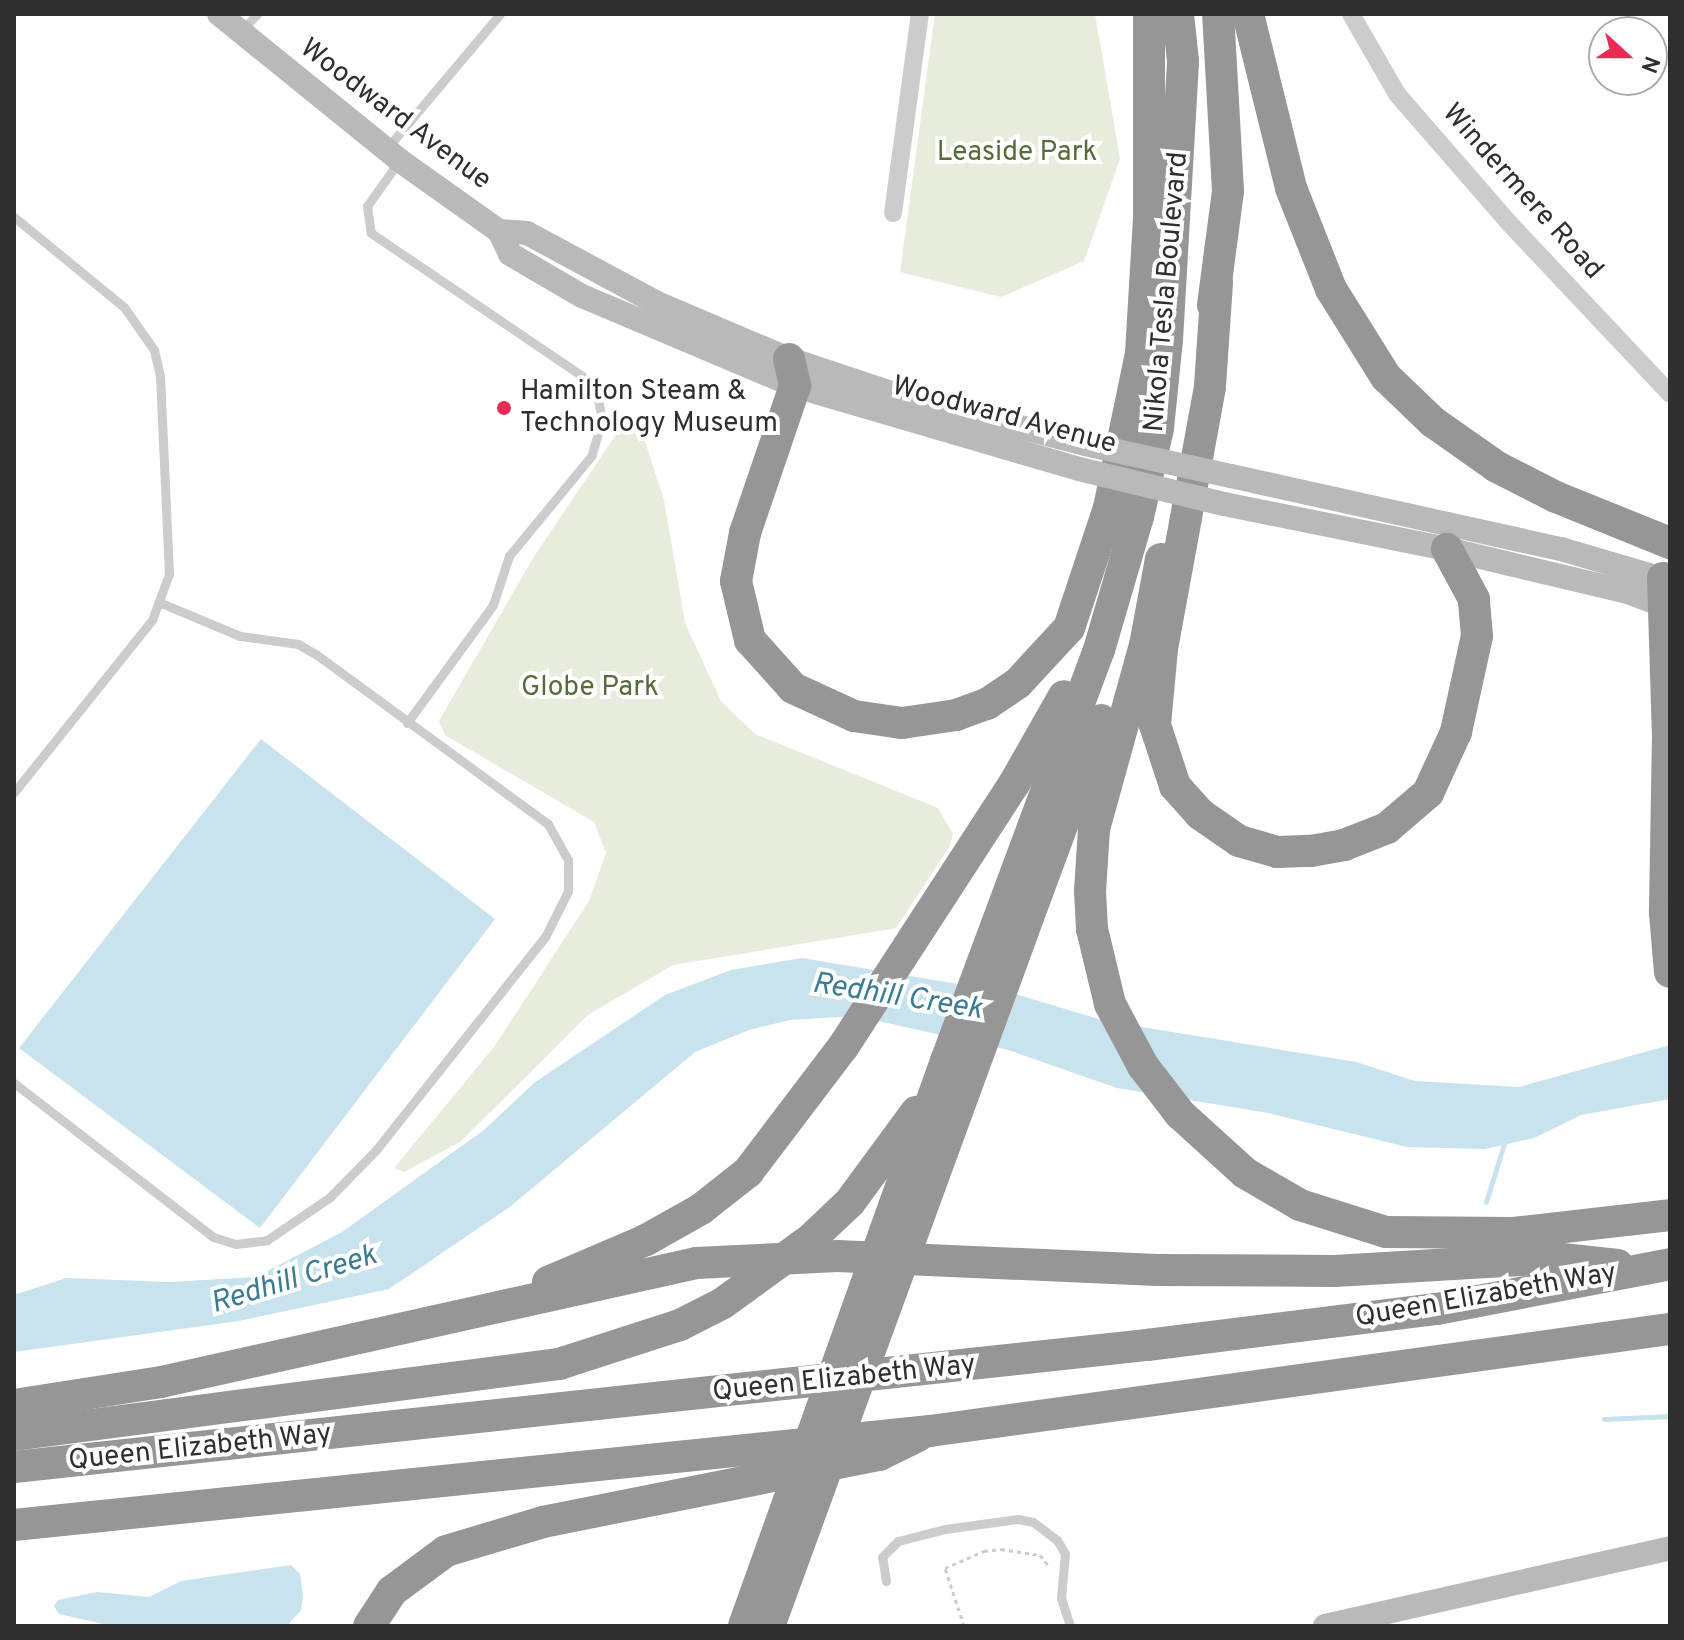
<!DOCTYPE html>
<style>
body{margin:0}
#map{position:relative;width:1684px;height:1640px;overflow:hidden;background:#fff;font-family:Overpass,sans-serif}
div>[style]{position:absolute}
.green>*{inset:0;background:#e7ecdc}
.water>*{inset:0;background:#c8e3ed}
.stream>*{height:5px;margin:-2.5px;padding:0 2.5px;transform-origin:2.5px;border-radius:2.5px;background:#c8e3ed}
.path>*{height:3px;margin-top:-1.5px;transform-origin:0;background:repeating-linear-gradient(90deg,#ccc 0 4px,transparent 0 8px)}
.lane>*{height:9px;margin:-4.5px;padding:0 4.5px;transform-origin:4.5px;border-radius:4.5px;background:#ccc}
.street>*{height:18px;margin:-9px;padding:0 9px;transform-origin:9px;border-radius:9px;background:#ccc}
.secondary>*{height:24px;margin:-12px;padding:0 12px;transform-origin:12px;border-radius:12px;background:#b9b9b9}
.highway>*{height:32px;margin:-16px;padding:0 16px;transform-origin:16px;border-radius:16px;background:#969696}
.secondary-bridge>*{height:24px;margin:-12px;padding:0 12px;transform-origin:12px;border-radius:12px;background:#b9b9b9}
.highway-bridge>*{height:32px;margin:-16px;padding:0 16px;transform-origin:16px;border-radius:16px;background:#969696}
.dots>*{width:22px;height:22px;translate:-50% -50%;box-sizing:border-box;border:4px solid #fff;border-radius:50%}
span{translate:-50% -50%;white-space:nowrap;text-align:center;line-height:1.15;-webkit-text-stroke:8px #fff;paint-order:stroke}
.street-label{font-size:28px;color:#2f2f2f}
.park-label{font-size:28px;color:#586c3b}
.poi-label{font-size:28px;color:#2f2f2f}
.left{translate:0 -50%;text-align:left}
.water-label{font-size:30px;color:#3a7d93;font-style:italic}
.frame{position:absolute;inset:0;border:16px solid #2f2f2f;pointer-events:none}
.north{position:absolute;left:1588px;top:16px;width:80px;height:80px;box-sizing:border-box;background:#fff;border:2px solid #acacac;border-radius:50%;rotate:111deg;font-size:22px;font-weight:700;line-height:32px;text-align:center;color:#2f2f2f}
.north::after{content:'';display:block;margin:auto;width:28px;height:36px;background:#ea2c55;clip-path:polygon(50% 0,100% 100%,50% 72%,0 100%)}
</style>
<div id="map">
<div class="green">
<i style="clip-path:polygon(935px 14px,1095px 14px,1120px 159px,1084px 261px,1001px 297px,900px 272px)"></i>
<i style="clip-path:polygon(636px 414px,664px 500px,685px 623px,721px 701px,755px 734px,938px 808px,953px 834px,950px 846px,896px 928px,673px 965px,588px 1015px,460px 1142px,404px 1172px,394px 1168px,494px 1047px,589px 901px,606px 853px,594px 822px,445px 735px,439px 721px,533px 558px,617px 433px)"></i>
</div>
<div class="water">
<i style="clip-path:polygon(261px 739px,495px 919px,260px 1228px,19px 1048px)"></i>
<i style="clip-path:polygon(802px 958px,1012px 993px,1105px 1021px,1356px 1062px,1415px 1081px,1519px 1087px,1670px 1045px,1670px 1099px,1581px 1115px,1534px 1138px,1485px 1149px,1407px 1147px,1268px 1113px,1117px 1088px,1008px 1050px,856px 1016px,790px 1020px,749px 1030px,695px 1052px,511px 1206px,389px 1289px,239px 1321px,14px 1352px,14px 1295px,66px 1278px,170px 1282px,256px 1277px,342px 1232px,484px 1130px,534px 1083px,665px 995px,731px 970px)"></i>
<i style="clip-path:polygon(291px 1565px,300px 1574px,303px 1596px,301px 1610px,287px 1626px,112px 1626px,59px 1614px,54px 1606px,58px 1600px,97px 1592px,149px 1597px,181px 1581px)"></i>
</div>
<div class="stream">
<i style="left:1486px;top:1202px;width:61px;rotate:-72.8deg"></i>
<i style="left:1604px;top:1419px;width:66px;rotate:-2.6deg"></i>
</div>
<div class="path">
<i style="left:964px;top:1626px;width:61px;rotate:-108.1deg"></i>
<i style="left:945px;top:1568px;width:43px;rotate:-23.6deg"></i>
<i style="left:984px;top:1551px;width:17px;rotate:-7deg"></i>
<i style="left:1001px;top:1549px;width:39px;rotate:9deg"></i>
<i style="left:1040px;top:1555px;width:14px;rotate:51deg"></i>
</div>
<div class="lane">
<i style="left:243px;top:29px;width:21px;rotate:-47deg"></i>
<i style="left:388px;top:147px;width:174px;rotate:-49.9deg"></i>
<i style="left:399px;top:161px;width:55px;rotate:125.4deg"></i>
<i style="left:367px;top:206px;width:27px;rotate:82deg"></i>
<i style="left:371px;top:233px;width:255px;rotate:34.1deg"></i>
<i style="left:582px;top:376px;width:29px;rotate:56deg"></i>
<i style="left:598px;top:400px;width:19px;rotate:78deg"></i>
<i style="left:602px;top:419px;width:37px;rotate:106deg"></i>
<i style="left:592px;top:455px;width:131px;rotate:129.4deg"></i>
<i style="left:509px;top:556px;width:52px;rotate:108.1deg"></i>
<i style="left:493px;top:605px;width:146px;rotate:126.1deg"></i>
<i style="left:14px;top:217px;width:142px;rotate:39.3deg"></i>
<i style="left:124px;top:307px;width:52px;rotate:55.1deg"></i>
<i style="left:154px;top:350px;width:27px;rotate:77deg"></i>
<i style="left:160px;top:376px;width:198px;rotate:87.4deg"></i>
<i style="left:169px;top:574px;width:49px;rotate:110.3deg"></i>
<i style="left:152px;top:620px;width:221px;rotate:128.7deg"></i>
<i style="left:14px;top:1083px;width:252px;rotate:37.7deg"></i>
<i style="left:213px;top:1237px;width:24px;rotate:17deg"></i>
<i style="left:236px;top:1244px;width:31px;rotate:-7deg"></i>
<i style="left:267px;top:1240px;width:76px;rotate:-34.3deg"></i>
<i style="left:330px;top:1197px;width:66px;rotate:-45.6deg"></i>
<i style="left:376px;top:1150px;width:272px;rotate:-51.6deg"></i>
<i style="left:545px;top:937px;width:51px;rotate:-63.4deg"></i>
<i style="left:568px;top:891px;width:31px;rotate:-90deg"></i>
<i style="left:568px;top:860px;width:41px;rotate:-119.1deg"></i>
<i style="left:548px;top:824px;width:286px;rotate:-143.8deg"></i>
<i style="left:317px;top:655px;width:22px;rotate:-150deg"></i>
<i style="left:298px;top:644px;width:59px;rotate:-172.1deg"></i>
<i style="left:240px;top:636px;width:86px;rotate:-157.3deg"></i>
<i style="left:886px;top:1581px;width:24px;rotate:-99deg"></i>
<i style="left:882px;top:1557px;width:23px;rotate:-45deg"></i>
<i style="left:898px;top:1541px;width:49px;rotate:-14.3deg"></i>
<i style="left:945px;top:1529px;width:74px;rotate:-7.8deg"></i>
<i style="left:1018px;top:1519px;width:15px;rotate:11deg"></i>
<i style="left:1033px;top:1522px;width:30px;rotate:37deg"></i>
<i style="left:1057px;top:1540px;width:16px;rotate:60deg"></i>
<i style="left:1065px;top:1554px;width:44px;rotate:95.2deg"></i>
<i style="left:1061px;top:1598px;width:29px;rotate:72deg"></i>
</div>
<div class="street">
<i style="left:1351px;top:14px;width:92px;rotate:60.1deg"></i>
<i style="left:1397px;top:94px;width:172px;rotate:49deg"></i>
<i style="left:1510px;top:224px;width:233px;rotate:46.7deg"></i>
<i style="left:893px;top:213px;width:201px;rotate:-82.3deg"></i>
</div>
<div class="secondary">
<i style="left:219px;top:14px;width:232px;rotate:39deg"></i>
<i style="left:399px;top:160px;width:123px;rotate:35.4deg"></i>
<i style="left:499px;top:231px;width:25px;rotate:64deg"></i>
<i style="left:510px;top:254px;width:83px;rotate:30.3deg"></i>
<i style="left:582px;top:296px;width:231px;rotate:22.9deg"></i>
<i style="left:795px;top:386px;width:296px;rotate:16.3deg"></i>
<i style="left:499px;top:231px;width:28px;rotate:4deg"></i>
<i style="left:527px;top:233px;width:148px;rotate:28.3deg"></i>
<i style="left:657px;top:303px;width:143px;rotate:23deg"></i>
<i style="left:789px;top:359px;width:117px;rotate:18.4deg"></i>
<i style="left:900px;top:396px;width:191px;rotate:14.5deg"></i>
<i style="left:1231px;top:476px;width:338px;rotate:12.5deg"></i>
<i style="left:1561px;top:549px;width:114px;rotate:16.4deg"></i>
<i style="left:1224px;top:504px;width:227px;rotate:11.4deg"></i>
<i style="left:1447px;top:549px;width:186px;rotate:13.4deg"></i>
<i style="left:1628px;top:592px;width:45px;rotate:20.9deg"></i>
<i style="left:1325px;top:1626px;width:354px;rotate:-12.7deg"></i>
</div>
<div class="highway">
<i style="left:1248px;top:14px;width:179px;rotate:76.1deg"></i>
<i style="left:1291px;top:188px;width:109px;rotate:68.4deg"></i>
<i style="left:1331px;top:289px;width:104px;rotate:58deg"></i>
<i style="left:1386px;top:377px;width:65px;rotate:43.8deg"></i>
<i style="left:1433px;top:422px;width:78px;rotate:35.1deg"></i>
<i style="left:1497px;top:467px;width:66px;rotate:27deg"></i>
<i style="left:1556px;top:497px;width:123px;rotate:22deg"></i>
<i style="left:1217px;top:283px;width:104px;rotate:93.9deg"></i>
<i style="left:1210px;top:387px;width:266px;rotate:100.4deg"></i>
<i style="left:1162px;top:649px;width:76px;rotate:95.3deg"></i>
<i style="left:1155px;top:725px;width:64px;rotate:71.8deg"></i>
<i style="left:1175px;top:786px;width:38px;rotate:48deg"></i>
<i style="left:1200px;top:814px;width:47px;rotate:34.7deg"></i>
<i style="left:1239px;top:841px;width:40px;rotate:16deg"></i>
<i style="left:1277px;top:852px;width:34px;rotate:-2deg"></i>
<i style="left:1311px;top:851px;width:34px;rotate:-10deg"></i>
<i style="left:1344px;top:845px;width:46px;rotate:-21.6deg"></i>
<i style="left:1387px;top:828px;width:54px;rotate:-40.5deg"></i>
<i style="left:1428px;top:793px;width:67px;rotate:-65.3deg"></i>
<i style="left:1456px;top:732px;width:98px;rotate:-77.7deg"></i>
<i style="left:1477px;top:636px;width:37px;rotate:-95deg"></i>
<i style="left:1474px;top:599px;width:57px;rotate:-118.4deg"></i>
<i style="left:1213px;top:305px;width:115px;rotate:-82.5deg"></i>
<i style="left:1228px;top:191px;width:177px;rotate:-93.2deg"></i>
<i style="left:789px;top:359px;width:28px;rotate:77deg"></i>
<i style="left:795px;top:386px;width:155px;rotate:108.8deg"></i>
<i style="left:745px;top:533px;width:49px;rotate:100.6deg"></i>
<i style="left:736px;top:581px;width:61px;rotate:76.7deg"></i>
<i style="left:750px;top:640px;width:64px;rotate:48.1deg"></i>
<i style="left:793px;top:688px;width:67px;rotate:24.7deg"></i>
<i style="left:854px;top:716px;width:49px;rotate:8.3deg"></i>
<i style="left:902px;top:723px;width:55px;rotate:-8.4deg"></i>
<i style="left:956px;top:715px;width:33px;rotate:-20deg"></i>
<i style="left:987px;top:704px;width:37px;rotate:-34deg"></i>
<i style="left:1018px;top:683px;width:75px;rotate:-47.2deg"></i>
<i style="left:1069px;top:628px;width:126px;rotate:-71.6deg"></i>
<i style="left:1109px;top:508px;width:158px;rotate:-78.3deg"></i>
<i style="left:1141px;top:353px;width:136px;rotate:-86.6deg"></i>
<i style="left:1149px;top:217px;width:203px;rotate:-90deg"></i>
<i style="left:1161px;top:559px;width:87px;rotate:100.5deg"></i>
<i style="left:1145px;top:645px;width:191px;rotate:105.5deg"></i>
<i style="left:1094px;top:829px;width:62px;rotate:93.7deg"></i>
<i style="left:1090px;top:891px;width:38px;rotate:87deg"></i>
<i style="left:1092px;top:929px;width:77px;rotate:76.5deg"></i>
<i style="left:1110px;top:1004px;width:70px;rotate:62deg"></i>
<i style="left:1143px;top:1066px;width:61px;rotate:52.4deg"></i>
<i style="left:1180px;top:1114px;width:88px;rotate:42.2deg"></i>
<i style="left:1245px;top:1173px;width:64px;rotate:30.2deg"></i>
<i style="left:1300px;top:1205px;width:90px;rotate:17.4deg"></i>
<i style="left:1386px;top:1232px;width:127px;rotate:0.5deg"></i>
<i style="left:1513px;top:1233px;width:158px;rotate:-6.5deg"></i>
<i style="left:1663px;top:578px;width:157px;rotate:88.2deg"></i>
<i style="left:1668px;top:735px;width:178px;rotate:91deg"></i>
<i style="left:1665px;top:913px;width:59px;rotate:85.2deg"></i>
<i style="left:1023px;top:931px;width:225px;rotate:-69.7deg"></i>
<i style="left:946px;top:1061px;width:439px;rotate:-69.6deg"></i>
<i style="left:1099px;top:650px;width:139px;rotate:-73.7deg"></i>
<i style="left:1138px;top:517px;width:91px;rotate:-77.3deg"></i>
<i style="left:1158px;top:428px;width:88px;rotate:-84.2deg"></i>
<i style="left:1167px;top:340px;width:279px;rotate:-86.7deg"></i>
<i style="left:1183px;top:61px;width:47px;rotate:-96.1deg"></i>
<i style="left:548px;top:1282px;width:107px;rotate:-23.2deg"></i>
<i style="left:646px;top:1240px;width:63px;rotate:-29.4deg"></i>
<i style="left:701px;top:1209px;width:60px;rotate:-38.2deg"></i>
<i style="left:748px;top:1172px;width:157px;rotate:-52.8deg"></i>
<i style="left:843px;top:1047px;width:314px;rotate:-57deg"></i>
<i style="left:1014px;top:784px;width:101px;rotate:-60.4deg"></i>
<i style="left:14px;top:1405px;width:149px;rotate:-8.9deg"></i>
<i style="left:161px;top:1382px;width:548px;rotate:-12.54deg"></i>
<i style="left:696px;top:1263px;width:141px;rotate:-2.8deg"></i>
<i style="left:837px;top:1256px;width:320px;rotate:2.5deg"></i>
<i style="left:1157px;top:1270px;width:178px;rotate:0.3deg"></i>
<i style="left:1335px;top:1271px;width:218px;rotate:-3.4deg"></i>
<i style="left:1553px;top:1258px;width:65px;rotate:6.1deg"></i>
<i style="left:14px;top:1435px;width:550px;rotate:-7.42deg"></i>
<i style="left:559px;top:1364px;width:127px;rotate:-17.9deg"></i>
<i style="left:14px;top:1467px;width:1140px;rotate:-6.15deg"></i>
<i style="left:1147px;top:1345px;width:292px;rotate:-7.1deg"></i>
<i style="left:1437px;top:1309px;width:237px;rotate:-10.9deg"></i>
<i style="left:14px;top:1525px;width:921px;rotate:-5.86deg"></i>
<i style="left:930px;top:1431px;width:747px;rotate:-7.85deg"></i>
<i style="left:369px;top:1626px;width:42px;rotate:-56.7deg"></i>
<i style="left:392px;top:1591px;width:67px;rotate:-36.5deg"></i>
<i style="left:446px;top:1551px;width:101px;rotate:-16.6deg"></i>
<i style="left:543px;top:1522px;width:343px;rotate:-11.3deg"></i>
<i style="left:879px;top:1455px;width:43px;rotate:-26deg"></i>
</div>
<div class="secondary-bridge">
<i style="left:1085px;top:444px;width:149px;rotate:12.4deg"></i>
<i style="left:1079px;top:469px;width:149px;rotate:13.6deg"></i>
</div>
<div class="highway-bridge">
<i style="left:680px;top:1325px;width:48px;rotate:-27.1deg"></i>
<i style="left:723px;top:1303px;width:109px;rotate:-36deg"></i>
<i style="left:811px;top:1239px;width:54px;rotate:-43.5deg"></i>
<i style="left:850px;top:1202px;width:112px;rotate:-53.7deg"></i>
<i style="left:744px;top:1626px;width:600px;rotate:-70.33deg"></i>
<i style="left:769px;top:1626px;width:740px;rotate:-69.92deg"></i>
</div>
<div class="dots">
<i style="left:504px;top:408px;background:#ea2c55"></i>
</div>
<div class="street-label">
<span style="left:395px;top:115px;rotate:37deg">Woodward Avenue</span>
<span style="left:1522px;top:192px;rotate:48deg">Windermere Road</span>
<span style="left:1167px;top:292px;rotate:-85deg">Nikola Tesla Boulevard</span>
<span style="left:1004px;top:416px;rotate:15deg">Woodward Avenue</span>
<span style="left:1486px;top:1296px;rotate:-10deg">Queen Elizabeth Way</span>
<span style="left:844px;top:1379px;rotate:-6deg">Queen Elizabeth Way</span>
<span style="left:200px;top:1448px;rotate:-6deg">Queen Elizabeth Way</span>
</div>
<div class="park-label">
<span style="left:1017px;top:153px">Leaside Park</span>
<span style="left:590px;top:688px">Globe Park</span>
</div>
<div class="poi-label">
<span class="left" style="left:520px;top:408px">Hamilton Steam &amp;<br>Technology Museum</span>
</div>
<div class="water-label">
<span style="left:897px;top:998px;rotate:9deg">Redhill Creek</span>
<span style="left:294px;top:1281px;rotate:-17deg">Redhill Creek</span>
</div>
<div class="frame"></div>
<div class="north">N</div>
</div>
